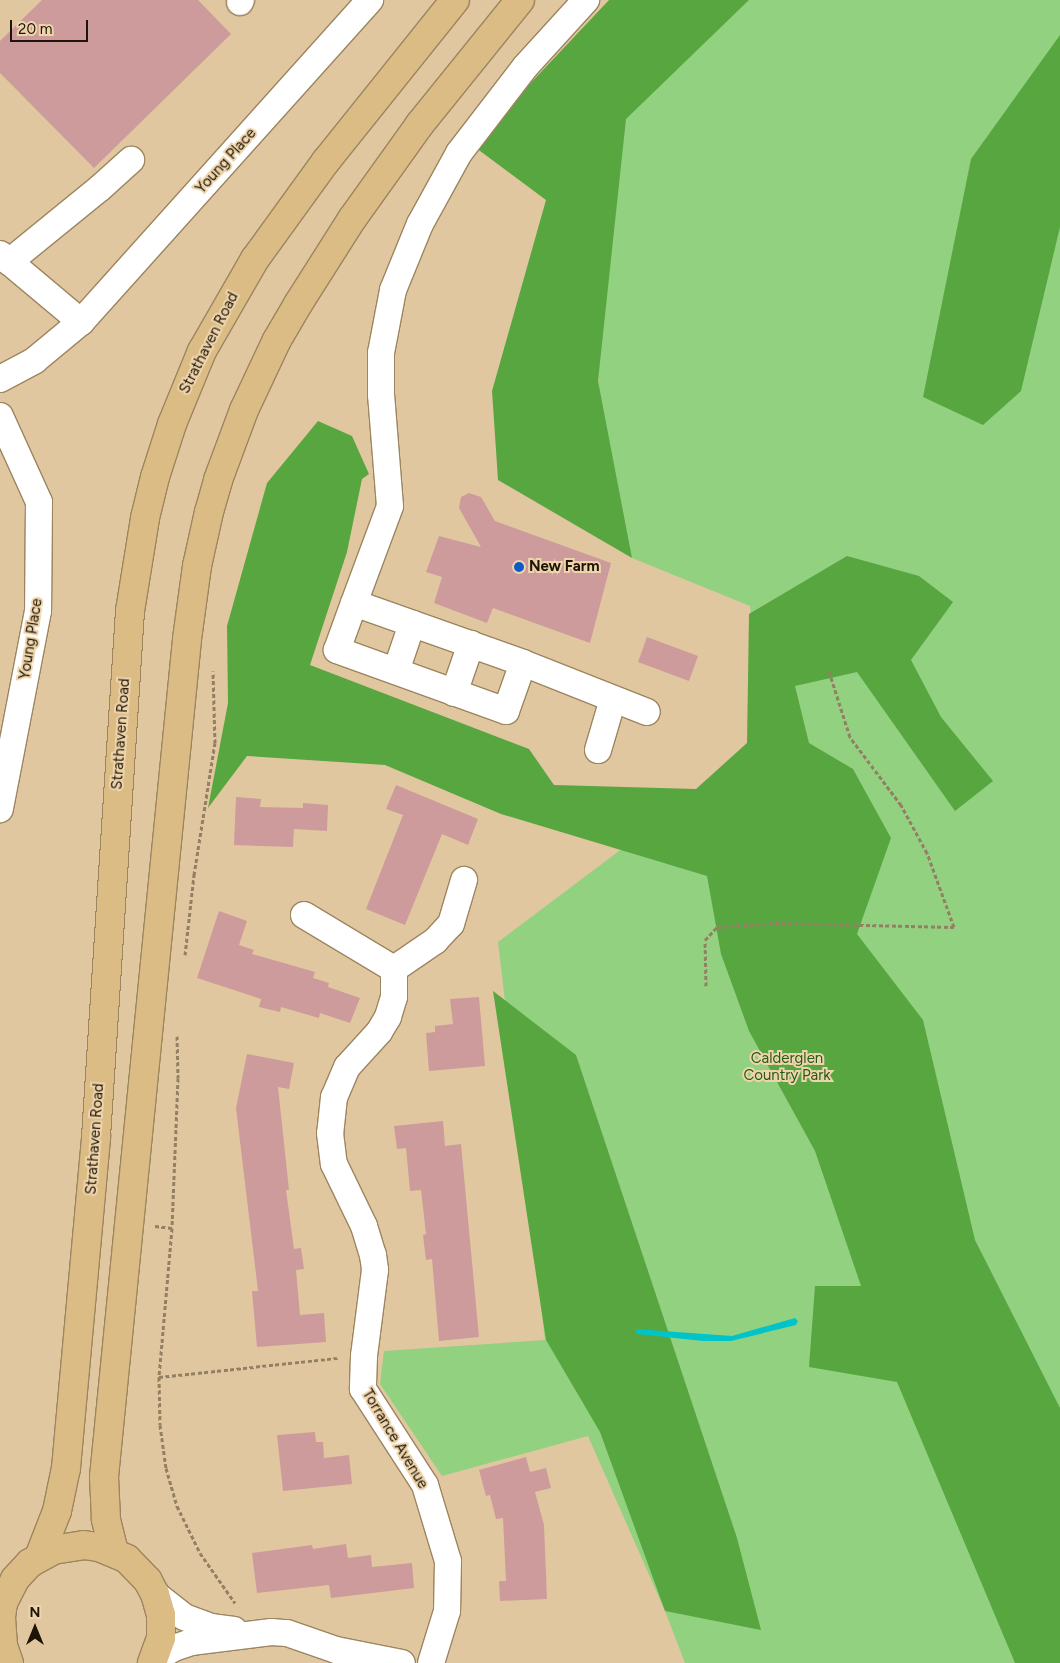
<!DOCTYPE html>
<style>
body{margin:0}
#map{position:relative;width:1060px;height:1663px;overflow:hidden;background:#e1c7a0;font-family:Figtree,sans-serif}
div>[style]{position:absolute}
.green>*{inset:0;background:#92d180}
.forest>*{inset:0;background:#58a640}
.water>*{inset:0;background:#00c4ca}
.building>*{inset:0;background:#cd9b9b}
.path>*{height:3px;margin-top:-1.5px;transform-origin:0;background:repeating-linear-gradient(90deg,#938062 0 4px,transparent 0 6.5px)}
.roads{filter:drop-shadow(1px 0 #9c855f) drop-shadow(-1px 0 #9c855f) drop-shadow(0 1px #9c855f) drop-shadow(0 -1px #9c855f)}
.minor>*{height:26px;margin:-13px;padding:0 13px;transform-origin:13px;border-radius:13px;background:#fff}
.major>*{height:28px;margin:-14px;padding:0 14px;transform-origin:14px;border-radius:14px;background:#dbbc85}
.dots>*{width:14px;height:14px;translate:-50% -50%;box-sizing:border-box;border:2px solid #eed4ac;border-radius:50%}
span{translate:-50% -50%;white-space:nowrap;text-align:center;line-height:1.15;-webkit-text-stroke:4px #eed4ac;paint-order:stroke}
.street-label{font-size:15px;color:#1e1506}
.poi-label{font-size:15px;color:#1e1506;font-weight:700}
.left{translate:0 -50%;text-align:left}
.park-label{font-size:15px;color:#275a15}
.north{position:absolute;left:10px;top:1603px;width:50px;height:50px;-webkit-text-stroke:4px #eed4ac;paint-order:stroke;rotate:0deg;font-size:14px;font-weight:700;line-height:20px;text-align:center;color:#1e1506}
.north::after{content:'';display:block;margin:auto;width:18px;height:22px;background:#1e1506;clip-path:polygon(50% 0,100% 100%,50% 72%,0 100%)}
.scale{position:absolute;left:10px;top:20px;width:78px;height:22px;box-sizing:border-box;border:2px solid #1e1506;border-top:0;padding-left:6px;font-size:15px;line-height:18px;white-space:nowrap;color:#1e1506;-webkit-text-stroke:4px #eed4ac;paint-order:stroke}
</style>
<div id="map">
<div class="green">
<i style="clip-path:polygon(695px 0,1060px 0,1060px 1663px,685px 1663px,665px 1611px,588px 1436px,442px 1476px,380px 1384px,384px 1351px,545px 1340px,498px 942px,764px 742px,750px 606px,632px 558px,625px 532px,599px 403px,590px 120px)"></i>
</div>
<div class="forest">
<i style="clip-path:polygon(609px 0,749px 0,626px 119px,598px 381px,632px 558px,498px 480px,492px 391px,546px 200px,472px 145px)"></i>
<i style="clip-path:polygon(1060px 35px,1060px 227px,1021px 391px,983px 425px,923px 397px,971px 159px)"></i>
<i style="clip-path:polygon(318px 421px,352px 436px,369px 474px,362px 479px,347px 552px,310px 665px,529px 749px,554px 785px,696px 789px,747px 743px,749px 614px,847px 556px,919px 576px,953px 602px,911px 660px,941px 717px,993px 781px,955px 811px,857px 672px,795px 686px,809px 743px,853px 769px,891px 838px,857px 934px,923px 1020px,975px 1240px,1060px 1408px,1060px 1663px,1015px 1663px,897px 1382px,809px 1367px,815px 1286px,861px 1286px,815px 1151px,749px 1031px,721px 954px,707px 876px,501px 814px,385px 765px,247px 756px,208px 808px,228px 703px,227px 626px,267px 483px)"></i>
<i style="clip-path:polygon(493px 991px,576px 1055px,737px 1538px,761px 1630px,665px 1611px,600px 1432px,546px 1340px)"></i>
</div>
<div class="water">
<i style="clip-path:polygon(795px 1318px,798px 1321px,796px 1325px,731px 1341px,703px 1341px,637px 1334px,635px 1329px,732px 1336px)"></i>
</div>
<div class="building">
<i style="clip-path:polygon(42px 0,198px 0,231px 34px,94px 168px,0 73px,0 41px)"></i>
<i style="clip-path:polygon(469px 493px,481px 497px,495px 521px,611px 563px,590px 643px,493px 608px,487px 623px,434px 603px,442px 577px,426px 572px,439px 536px,481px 547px,459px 508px,461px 497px)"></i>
<i style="clip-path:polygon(647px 637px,698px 656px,689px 681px,638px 662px)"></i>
<i style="clip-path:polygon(396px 785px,478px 819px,468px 845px,442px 834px,405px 925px,366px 909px,403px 815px,386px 809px)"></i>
<i style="clip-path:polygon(236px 797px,261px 799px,260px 807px,303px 808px,303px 803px,328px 805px,327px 831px,294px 829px,293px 847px,234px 845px)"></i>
<i style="clip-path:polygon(219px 911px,247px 921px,239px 945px,254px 950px,252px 954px,315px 972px,313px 978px,329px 983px,328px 987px,360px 998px,350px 1023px,320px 1013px,319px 1018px,281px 1007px,280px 1012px,259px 1007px,261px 999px,197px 978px)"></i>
<i style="clip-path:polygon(479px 997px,485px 1066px,429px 1071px,426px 1033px,435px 1032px,435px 1026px,453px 1024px,450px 999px)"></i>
<i style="clip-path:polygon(247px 1054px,294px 1063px,289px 1089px,278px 1087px,289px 1190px,286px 1190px,294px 1249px,301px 1248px,304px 1269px,296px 1270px,300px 1315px,324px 1313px,326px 1342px,257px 1347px,252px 1291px,258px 1291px,236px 1108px)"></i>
<i style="clip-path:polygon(443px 1121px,445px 1146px,461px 1144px,479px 1337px,439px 1341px,432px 1259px,426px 1260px,423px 1235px,426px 1234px,421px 1190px,410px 1191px,406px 1148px,397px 1149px,394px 1126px)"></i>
<i style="clip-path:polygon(315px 1432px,316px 1442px,323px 1442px,324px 1458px,349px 1455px,352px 1484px,283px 1491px,277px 1435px)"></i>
<i style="clip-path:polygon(526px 1457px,530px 1472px,546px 1468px,551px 1488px,535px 1492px,544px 1525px,547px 1599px,500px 1601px,499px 1581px,506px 1581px,503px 1518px,496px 1519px,490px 1495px,486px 1496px,479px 1470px)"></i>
<i style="clip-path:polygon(346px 1544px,348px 1558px,371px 1555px,372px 1567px,412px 1563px,414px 1588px,331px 1598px,329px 1585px,257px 1593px,252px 1553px,312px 1545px,313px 1549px)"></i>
</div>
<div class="path">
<i style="left:185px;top:955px;width:81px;rotate:-83.6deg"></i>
<i style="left:194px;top:875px;width:134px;rotate:-81deg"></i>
<i style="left:215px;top:743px;width:72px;rotate:-91.6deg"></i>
<i style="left:706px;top:986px;width:46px;rotate:-91.2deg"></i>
<i style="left:705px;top:940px;width:18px;rotate:-47deg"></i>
<i style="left:717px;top:927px;width:58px;rotate:-3.9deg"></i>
<i style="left:775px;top:923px;width:179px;rotate:1.3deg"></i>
<i style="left:954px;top:927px;width:79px;rotate:-110deg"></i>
<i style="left:927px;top:853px;width:55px;rotate:-118.4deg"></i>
<i style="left:901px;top:805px;width:85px;rotate:-126.9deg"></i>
<i style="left:850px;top:737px;width:69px;rotate:-107.7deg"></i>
<i style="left:177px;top:1036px;width:42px;rotate:88.6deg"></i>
<i style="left:178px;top:1078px;width:150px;rotate:92.3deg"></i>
<i style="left:172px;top:1228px;width:150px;rotate:95deg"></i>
<i style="left:159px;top:1377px;width:48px;rotate:88.8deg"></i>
<i style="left:160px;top:1425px;width:43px;rotate:82.1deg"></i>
<i style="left:166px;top:1468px;width:40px;rotate:74deg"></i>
<i style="left:177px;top:1506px;width:52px;rotate:63.9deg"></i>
<i style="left:200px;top:1553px;width:61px;rotate:55deg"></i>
<i style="left:155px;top:1226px;width:17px;rotate:7deg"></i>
<i style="left:159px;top:1377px;width:180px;rotate:-6.1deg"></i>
</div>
<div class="roads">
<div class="minor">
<i style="left:240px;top:2px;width:2px;rotate:-63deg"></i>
<i style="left:0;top:254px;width:106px;rotate:40deg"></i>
<i style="left:9px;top:262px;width:117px;rotate:-39.1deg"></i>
<i style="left:100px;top:188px;width:42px;rotate:-42.1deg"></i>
<i style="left:0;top:379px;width:40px;rotate:-28deg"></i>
<i style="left:35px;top:360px;width:60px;rotate:-39.6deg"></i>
<i style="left:81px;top:322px;width:433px;rotate:-48.1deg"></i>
<i style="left:0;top:416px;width:94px;rotate:65.6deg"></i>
<i style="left:39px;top:502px;width:109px;rotate:90.5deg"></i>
<i style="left:38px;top:611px;width:202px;rotate:100.9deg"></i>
<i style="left:354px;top:603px;width:179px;rotate:19.5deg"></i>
<i style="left:523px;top:663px;width:51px;rotate:109.5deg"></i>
<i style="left:506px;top:711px;width:180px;rotate:-160.2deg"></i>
<i style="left:337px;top:650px;width:50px;rotate:-70.1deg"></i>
<i style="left:354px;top:603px;width:103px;rotate:-69.6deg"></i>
<i style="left:390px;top:506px;width:111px;rotate:-94.6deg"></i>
<i style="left:381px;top:395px;width:42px;rotate:-90deg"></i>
<i style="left:381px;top:353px;width:64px;rotate:-79.2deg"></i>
<i style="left:393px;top:290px;width:71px;rotate:-67.8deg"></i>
<i style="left:420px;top:224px;width:81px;rotate:-61.2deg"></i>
<i style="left:459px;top:153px;width:108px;rotate:-52.5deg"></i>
<i style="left:525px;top:67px;width:91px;rotate:-47.7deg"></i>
<i style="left:523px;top:663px;width:133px;rotate:21.6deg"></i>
<i style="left:396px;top:671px;width:50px;rotate:-71.2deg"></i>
<i style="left:454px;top:693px;width:52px;rotate:-70.9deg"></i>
<i style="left:598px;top:750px;width:53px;rotate:-73.6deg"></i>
<i style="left:304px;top:915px;width:105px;rotate:31deg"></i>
<i style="left:394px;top:969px;width:28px;rotate:90deg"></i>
<i style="left:394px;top:997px;width:21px;rotate:107deg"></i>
<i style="left:388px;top:1017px;width:17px;rotate:121deg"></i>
<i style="left:379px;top:1032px;width:47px;rotate:132.4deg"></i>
<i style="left:347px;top:1067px;width:33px;rotate:113deg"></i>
<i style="left:334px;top:1097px;width:36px;rotate:96deg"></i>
<i style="left:330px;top:1133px;width:31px;rotate:83deg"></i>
<i style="left:334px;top:1164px;width:69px;rotate:64.2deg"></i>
<i style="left:364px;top:1226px;width:30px;rotate:73deg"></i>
<i style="left:373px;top:1255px;width:15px;rotate:82deg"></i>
<i style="left:375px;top:1270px;width:87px;rotate:97.3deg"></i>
<i style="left:364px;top:1356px;width:33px;rotate:92deg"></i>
<i style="left:363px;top:1389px;width:114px;rotate:57.1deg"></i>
<i style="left:425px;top:1485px;width:79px;rotate:73.2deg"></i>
<i style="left:448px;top:1561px;width:50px;rotate:91.1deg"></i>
<i style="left:447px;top:1611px;width:54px;rotate:107.1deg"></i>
<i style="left:394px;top:969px;width:50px;rotate:-34.3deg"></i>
<i style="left:435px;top:941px;width:23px;rotate:-47deg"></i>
<i style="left:451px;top:924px;width:46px;rotate:-73.5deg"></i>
<i style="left:155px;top:1594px;width:37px;rotate:38deg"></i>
<i style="left:184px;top:1617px;width:29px;rotate:20deg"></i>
<i style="left:211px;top:1627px;width:23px;rotate:7deg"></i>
<i style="left:154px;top:1660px;width:23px;rotate:-31deg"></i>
<i style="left:174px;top:1648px;width:18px;rotate:-19deg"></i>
<i style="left:191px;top:1642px;width:81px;rotate:-7.1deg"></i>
<i style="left:271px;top:1632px;width:16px;rotate:4deg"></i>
<i style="left:287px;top:1633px;width:52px;rotate:19.1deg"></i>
<i style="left:336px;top:1650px;width:67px;rotate:11.1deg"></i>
</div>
<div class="major">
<i style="left:114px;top:1552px;width:34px;rotate:-104deg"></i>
<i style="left:106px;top:1519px;width:42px;rotate:-92.7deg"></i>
<i style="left:104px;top:1477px;width:842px;rotate:-84.34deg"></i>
<i style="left:187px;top:639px;width:74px;rotate:-82.2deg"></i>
<i style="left:197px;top:566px;width:55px;rotate:-77.5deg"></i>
<i style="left:209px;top:512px;width:33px;rotate:-74deg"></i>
<i style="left:218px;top:480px;width:75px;rotate:-69.6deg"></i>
<i style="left:244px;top:410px;width:77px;rotate:-64.8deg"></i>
<i style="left:277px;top:340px;width:42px;rotate:-59.7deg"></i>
<i style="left:298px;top:304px;width:101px;rotate:-57.6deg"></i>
<i style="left:352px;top:219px;width:117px;rotate:-54.4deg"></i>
<i style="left:420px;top:124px;width:159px;rotate:-51.1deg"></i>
<i style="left:39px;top:1557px;width:49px;rotate:-68.6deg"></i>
<i style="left:57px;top:1511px;width:44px;rotate:-78.2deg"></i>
<i style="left:66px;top:1468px;width:332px;rotate:-84.8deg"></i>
<i style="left:96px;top:1137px;width:527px;rotate:-86.3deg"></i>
<i style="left:130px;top:611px;width:94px;rotate:-80.8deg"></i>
<i style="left:145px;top:518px;width:42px;rotate:-76.3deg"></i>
<i style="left:155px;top:477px;width:56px;rotate:-72.2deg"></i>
<i style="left:172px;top:424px;width:79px;rotate:-67.7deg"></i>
<i style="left:202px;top:351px;width:106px;rotate:-60.1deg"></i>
<i style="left:255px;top:259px;width:121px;rotate:-54.1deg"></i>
<i style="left:326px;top:161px;width:206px;rotate:-51.3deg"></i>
<i style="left:9px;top:1663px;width:18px;rotate:-109deg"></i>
<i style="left:3px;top:1646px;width:29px;rotate:-94deg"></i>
<i style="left:1px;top:1617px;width:14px;rotate:-82deg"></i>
<i style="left:3px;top:1603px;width:27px;rotate:-63deg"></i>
<i style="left:15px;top:1579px;width:22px;rotate:-47deg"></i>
<i style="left:30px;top:1563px;width:26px;rotate:-29deg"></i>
<i style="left:53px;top:1550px;width:31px;rotate:-9deg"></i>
<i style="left:84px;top:1545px;width:15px;rotate:8deg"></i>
<i style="left:99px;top:1547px;width:30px;rotate:23deg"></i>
<i style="left:127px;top:1559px;width:30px;rotate:46deg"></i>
<i style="left:148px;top:1581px;width:15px;rotate:62deg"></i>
<i style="left:155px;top:1594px;width:22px;rotate:74deg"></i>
<i style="left:161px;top:1615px;width:23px;rotate:90deg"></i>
<i style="left:161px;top:1638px;width:27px;rotate:110deg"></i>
</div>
</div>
<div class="dots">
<i style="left:519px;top:567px;background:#0e5bc5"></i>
</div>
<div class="street-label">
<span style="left:226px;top:161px;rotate:-48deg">Young Place</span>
<span style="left:209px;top:343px;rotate:-63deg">Strathaven Road</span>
<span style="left:31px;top:639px;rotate:-81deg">Young Place</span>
<span style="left:121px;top:734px;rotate:-86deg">Strathaven Road</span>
<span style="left:95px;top:1139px;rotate:-86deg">Strathaven Road</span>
<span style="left:395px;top:1439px;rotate:59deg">Torrance Avenue</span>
</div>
<div class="poi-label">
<span class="left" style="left:529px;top:567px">New Farm</span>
</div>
<div class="park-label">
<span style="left:787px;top:1067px">Calderglen<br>Country Park</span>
</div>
<div class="north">N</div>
<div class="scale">20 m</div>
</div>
